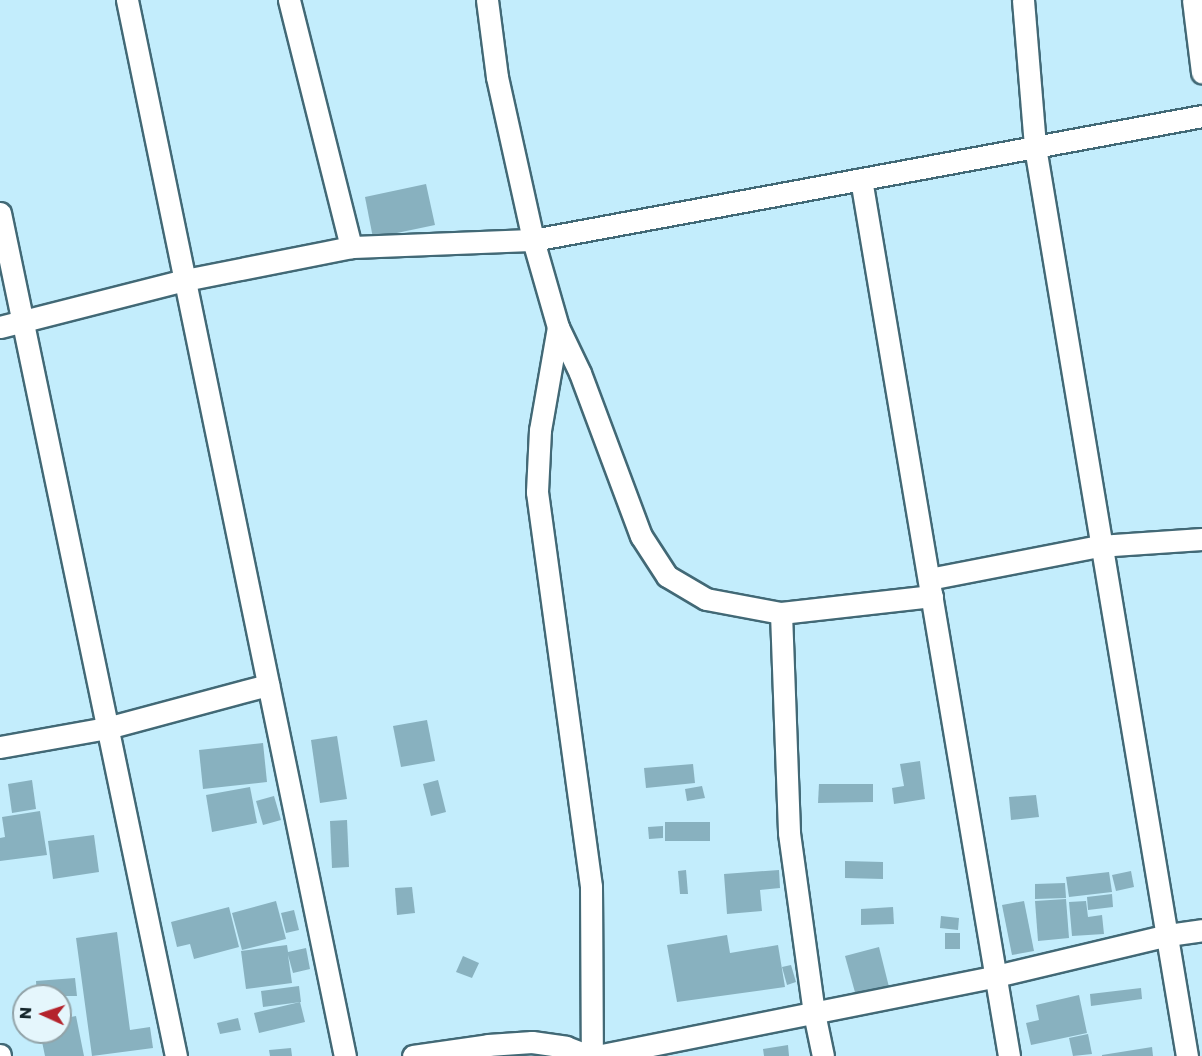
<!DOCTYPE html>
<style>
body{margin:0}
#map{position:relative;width:1202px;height:1056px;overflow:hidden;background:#c3edfc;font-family:Poppins,sans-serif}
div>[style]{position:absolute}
.building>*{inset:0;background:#88b1bf}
.roads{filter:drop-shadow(2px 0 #426976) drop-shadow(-2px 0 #426976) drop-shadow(0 2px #426976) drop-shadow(0 -2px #426976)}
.minor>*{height:21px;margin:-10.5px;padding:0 10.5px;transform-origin:10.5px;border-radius:10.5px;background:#fff}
span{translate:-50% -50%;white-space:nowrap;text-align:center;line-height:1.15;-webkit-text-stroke:6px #e5f6fc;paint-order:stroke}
.north{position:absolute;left:12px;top:984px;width:60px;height:60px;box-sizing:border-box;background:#e5f6fc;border:2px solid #92a3a8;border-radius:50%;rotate:273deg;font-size:16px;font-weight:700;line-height:24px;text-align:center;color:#15262b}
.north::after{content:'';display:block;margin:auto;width:21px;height:27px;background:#b4232c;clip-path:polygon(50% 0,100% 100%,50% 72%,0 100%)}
</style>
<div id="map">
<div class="building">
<i style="clip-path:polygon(426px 184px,435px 225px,373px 238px,365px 197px)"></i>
<i style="clip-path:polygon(427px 720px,435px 761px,401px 767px,393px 726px)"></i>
<i style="clip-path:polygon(337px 736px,347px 799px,320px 803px,311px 740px)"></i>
<i style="clip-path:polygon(263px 743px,267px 782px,203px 789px,199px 750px)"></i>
<i style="clip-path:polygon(920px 761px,925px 799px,894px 804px,892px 788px,904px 786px,900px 764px)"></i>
<i style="clip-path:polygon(693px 764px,695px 783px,646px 788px,644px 768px)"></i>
<i style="clip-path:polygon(32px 780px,36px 809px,12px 813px,8px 784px)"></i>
<i style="clip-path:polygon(438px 780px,446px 812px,431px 816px,423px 784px)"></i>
<i style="clip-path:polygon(819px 784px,873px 784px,873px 802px,818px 803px)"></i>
<i style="clip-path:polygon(702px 786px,705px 798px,687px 801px,685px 789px)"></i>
<i style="clip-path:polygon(250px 787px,257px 823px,212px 832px,206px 795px)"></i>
<i style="clip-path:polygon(1036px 795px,1039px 817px,1011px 820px,1009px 797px)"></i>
<i style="clip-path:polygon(274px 796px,281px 820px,263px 825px,256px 801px)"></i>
<i style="clip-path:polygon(40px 811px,47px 855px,0 861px,0 838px,5px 837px,2px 817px)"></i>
<i style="clip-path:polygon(347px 820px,349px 867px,332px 868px,330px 821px)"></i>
<i style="clip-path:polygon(665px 822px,710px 822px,710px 841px,665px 841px)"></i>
<i style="clip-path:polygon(663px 826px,663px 838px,649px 839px,648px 827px)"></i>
<i style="clip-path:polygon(94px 835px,99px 872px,53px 879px,48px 841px)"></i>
<i style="clip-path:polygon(845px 861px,883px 862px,883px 879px,845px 878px)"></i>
<i style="clip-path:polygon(686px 870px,688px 894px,680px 894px,678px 871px)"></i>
<i style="clip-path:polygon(779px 870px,780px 888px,760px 890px,762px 911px,727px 914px,724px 874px)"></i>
<i style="clip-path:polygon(1131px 871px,1134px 887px,1116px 891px,1112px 875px)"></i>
<i style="clip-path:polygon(1109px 872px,1112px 892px,1069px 897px,1066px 877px)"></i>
<i style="clip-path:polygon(1065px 883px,1066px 898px,1035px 899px,1035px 884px)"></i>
<i style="clip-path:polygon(412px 887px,415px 913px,397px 915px,395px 888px)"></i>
<i style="clip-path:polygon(1112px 894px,1113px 907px,1088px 910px,1087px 897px)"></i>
<i style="clip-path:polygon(1066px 899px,1069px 938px,1038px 941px,1035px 901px)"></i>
<i style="clip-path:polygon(276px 901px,286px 939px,242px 950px,232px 913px)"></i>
<i style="clip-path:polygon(1024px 901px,1034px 951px,1012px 955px,1002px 905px)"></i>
<i style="clip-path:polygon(1086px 901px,1088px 917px,1102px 915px,1104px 934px,1072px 936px,1069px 902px)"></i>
<i style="clip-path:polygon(229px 907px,239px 947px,194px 959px,190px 944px,177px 947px,171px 922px)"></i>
<i style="clip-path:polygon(893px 907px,894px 924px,861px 925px,861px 909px)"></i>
<i style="clip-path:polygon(294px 910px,299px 930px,286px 933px,281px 913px)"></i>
<i style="clip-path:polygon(941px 916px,959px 918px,958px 930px,940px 928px)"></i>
<i style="clip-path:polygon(117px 932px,130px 1030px,150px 1027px,153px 1048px,92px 1056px,76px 938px)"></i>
<i style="clip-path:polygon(945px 933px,960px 933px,960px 949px,945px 949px)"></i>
<i style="clip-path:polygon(727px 935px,730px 953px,778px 945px,785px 987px,677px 1002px,667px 945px)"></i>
<i style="clip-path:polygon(287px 945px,288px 952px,306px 948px,310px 969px,293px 973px,288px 955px,292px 983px,246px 989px,241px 951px)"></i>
<i style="clip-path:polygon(879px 947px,889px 987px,856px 996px,845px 956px)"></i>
<i style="clip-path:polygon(463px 956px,479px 963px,472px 978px,456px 972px)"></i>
<i style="clip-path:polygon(791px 965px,796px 982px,787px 985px,782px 967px)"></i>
<i style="clip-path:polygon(75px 978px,77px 996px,37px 996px,36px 981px)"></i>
<i style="clip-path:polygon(299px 986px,301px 1002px,263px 1007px,261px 991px)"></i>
<i style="clip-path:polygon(1141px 988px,1142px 999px,1091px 1006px,1090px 994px)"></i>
<i style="clip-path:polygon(1079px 995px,1087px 1033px,1031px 1045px,1026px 1023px,1039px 1020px,1036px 1005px)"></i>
<i style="clip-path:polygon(300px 1002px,305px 1022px,259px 1033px,254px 1013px)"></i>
<i style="clip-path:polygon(76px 1016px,84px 1056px,45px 1056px,40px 1032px,60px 1032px,60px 1019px)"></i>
<i style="clip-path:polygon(238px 1018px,241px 1030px,220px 1034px,217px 1023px)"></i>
<i style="clip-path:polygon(1088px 1034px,1092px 1054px,1073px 1056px,1069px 1038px)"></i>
<i style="clip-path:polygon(788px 1045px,789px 1056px,764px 1056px,763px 1049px)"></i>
<i style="clip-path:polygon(1152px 1047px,1153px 1056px,1102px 1056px,1102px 1055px)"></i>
<i style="clip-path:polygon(291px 1048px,292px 1056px,270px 1056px,269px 1050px)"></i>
</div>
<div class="roads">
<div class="minor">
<i style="left:127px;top:0;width:1078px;rotate:78.34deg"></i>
<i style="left:289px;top:0;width:255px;rotate:75.9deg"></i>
<i style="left:487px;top:0;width:78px;rotate:82.6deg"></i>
<i style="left:497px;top:77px;width:167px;rotate:77.5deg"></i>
<i style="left:533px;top:240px;width:91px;rotate:74deg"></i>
<i style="left:558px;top:327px;width:51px;rotate:64.4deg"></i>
<i style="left:580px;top:373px;width:174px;rotate:69.5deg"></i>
<i style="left:641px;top:536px;width:48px;rotate:57deg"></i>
<i style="left:667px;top:576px;width:45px;rotate:30.5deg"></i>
<i style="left:706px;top:599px;width:76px;rotate:10.6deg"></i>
<i style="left:781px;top:613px;width:152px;rotate:-6.4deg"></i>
<i style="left:1023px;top:0;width:147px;rotate:85.3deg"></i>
<i style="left:1035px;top:147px;width:922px;rotate:80.51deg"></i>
<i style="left:1193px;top:0;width:73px;rotate:82.9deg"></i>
<i style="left:861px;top:179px;width:889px;rotate:80.42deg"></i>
<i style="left:0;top:213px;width:861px;rotate:78.21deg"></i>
<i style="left:0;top:327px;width:191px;rotate:-14.3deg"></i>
<i style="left:185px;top:280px;width:169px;rotate:-11.2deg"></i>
<i style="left:351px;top:247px;width:182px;rotate:-2.2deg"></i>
<i style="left:533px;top:240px;width:680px;rotate:-10.5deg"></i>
<i style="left:558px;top:327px;width:105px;rotate:99.9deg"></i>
<i style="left:540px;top:430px;width:62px;rotate:92.8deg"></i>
<i style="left:537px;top:492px;width:398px;rotate:82.2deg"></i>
<i style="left:591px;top:886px;width:170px;rotate:89.7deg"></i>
<i style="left:929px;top:579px;width:173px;rotate:-11deg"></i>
<i style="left:1099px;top:546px;width:103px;rotate:-3.9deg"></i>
<i style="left:781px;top:613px;width:220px;rotate:87.9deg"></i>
<i style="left:789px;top:833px;width:182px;rotate:82.1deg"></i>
<i style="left:814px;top:1013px;width:44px;rotate:78.2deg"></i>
<i style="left:0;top:747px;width:109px;rotate:-10.1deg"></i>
<i style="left:107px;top:728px;width:167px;rotate:-15deg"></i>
<i style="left:0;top:1055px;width:1px;rotate:90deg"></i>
<i style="left:413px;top:1056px;width:76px;rotate:-8.3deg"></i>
<i style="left:488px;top:1045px;width:44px;rotate:-3.9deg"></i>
<i style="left:532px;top:1042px;width:34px;rotate:8deg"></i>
<i style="left:566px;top:1047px;width:25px;rotate:21deg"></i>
<i style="left:597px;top:1056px;width:407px;rotate:-11.3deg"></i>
<i style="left:996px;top:976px;width:177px;rotate:-13.4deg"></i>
<i style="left:1168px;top:935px;width:34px;rotate:-8deg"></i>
</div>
</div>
<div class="north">N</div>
</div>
